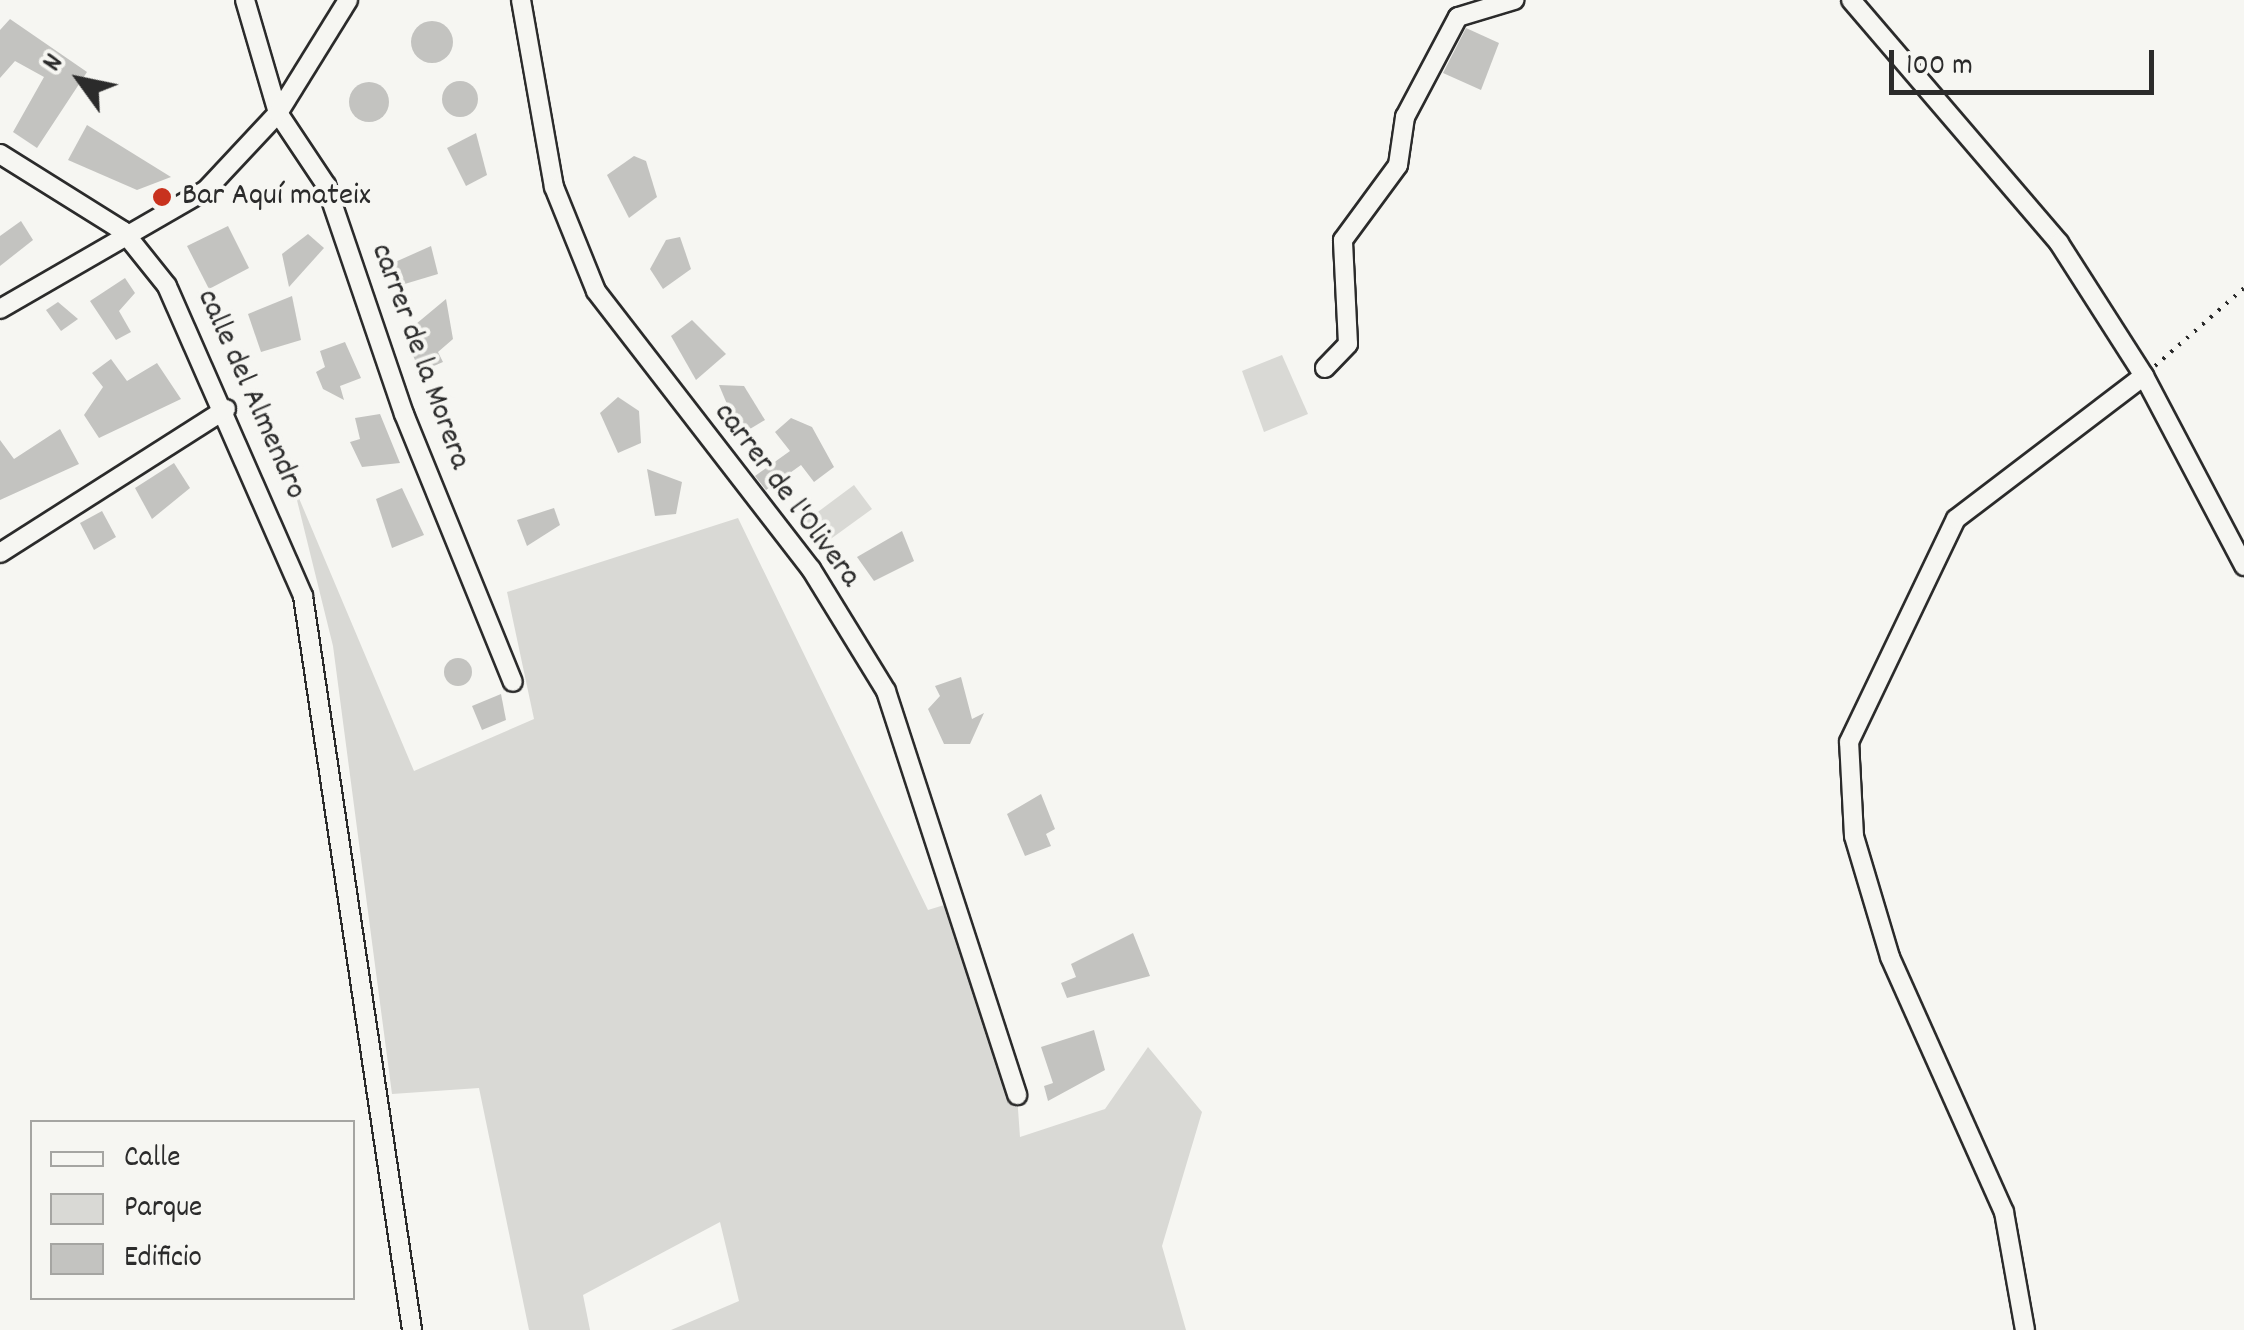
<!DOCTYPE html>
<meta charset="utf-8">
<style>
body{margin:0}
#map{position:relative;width:2244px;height:1330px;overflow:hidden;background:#f6f6f2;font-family:Dekko,sans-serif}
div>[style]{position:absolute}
.green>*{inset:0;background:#d9d9d5}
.building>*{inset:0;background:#c3c3c0}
.round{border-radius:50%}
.path>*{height:4px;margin-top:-2px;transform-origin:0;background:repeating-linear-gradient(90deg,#2b2b2b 0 2.5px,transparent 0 10.5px)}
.roads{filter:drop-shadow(2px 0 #2b2b2b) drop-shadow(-2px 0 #2b2b2b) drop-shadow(0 2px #2b2b2b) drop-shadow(0 -2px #2b2b2b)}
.minor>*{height:18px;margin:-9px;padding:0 9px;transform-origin:9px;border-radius:9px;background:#f6f6f2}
.dots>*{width:28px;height:28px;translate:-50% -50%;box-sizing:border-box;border:5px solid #f6f6f2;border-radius:50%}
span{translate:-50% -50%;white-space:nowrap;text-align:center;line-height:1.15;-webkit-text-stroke:8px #f6f6f2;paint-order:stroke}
.poi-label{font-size:32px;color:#2b2b2b}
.left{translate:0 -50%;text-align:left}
.street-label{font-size:32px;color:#2b2b2b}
.legend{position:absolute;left:30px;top:1120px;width:325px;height:180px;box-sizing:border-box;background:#f6f6f2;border:2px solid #a5a5a2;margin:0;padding:12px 18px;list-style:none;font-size:30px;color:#2b2b2b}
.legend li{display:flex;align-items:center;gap:20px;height:50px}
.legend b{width:50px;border:2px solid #a5a5a2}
.north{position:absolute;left:30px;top:30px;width:100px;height:100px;-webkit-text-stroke:8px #f6f6f2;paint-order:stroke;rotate:303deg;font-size:28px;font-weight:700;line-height:40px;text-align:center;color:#2b2b2b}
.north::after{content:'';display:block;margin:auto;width:35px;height:45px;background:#2b2b2b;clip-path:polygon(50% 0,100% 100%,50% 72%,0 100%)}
.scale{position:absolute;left:1889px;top:50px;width:265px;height:45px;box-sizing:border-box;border:5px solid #2b2b2b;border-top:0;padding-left:12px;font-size:30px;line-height:35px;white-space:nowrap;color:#2b2b2b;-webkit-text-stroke:8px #f6f6f2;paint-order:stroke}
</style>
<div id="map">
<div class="green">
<i style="clip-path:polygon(1282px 355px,1308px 414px,1264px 432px,1242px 371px)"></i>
<i style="clip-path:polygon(293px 484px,414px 771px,534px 719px,507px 592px,738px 518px,928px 910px,954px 902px,1017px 1095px,1020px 1137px,1105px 1109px,1148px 1047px,1202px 1112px,1162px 1246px,1186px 1330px,671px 1330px,739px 1301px,720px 1222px,583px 1295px,590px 1330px,529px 1330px,479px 1088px,392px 1094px,333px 646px)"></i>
<i style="clip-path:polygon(854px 485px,872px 509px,821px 546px,803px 523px)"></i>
</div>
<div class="building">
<i style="clip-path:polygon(10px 19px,87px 72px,37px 148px,13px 132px,44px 77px,15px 61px,0 78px,0 30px)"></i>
<i class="round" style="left:411px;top:21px;width:42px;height:42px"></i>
<i style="clip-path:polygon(1466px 28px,1499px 43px,1481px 90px,1443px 73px)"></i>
<i class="round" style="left:442px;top:81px;width:36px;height:36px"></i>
<i class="round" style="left:349px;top:82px;width:40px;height:40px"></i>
<i style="clip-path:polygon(87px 125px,171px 177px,137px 190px,68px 160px)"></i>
<i style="clip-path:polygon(476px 133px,487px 175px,466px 186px,447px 148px)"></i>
<i style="clip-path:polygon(634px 156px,646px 161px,657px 197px,629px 218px,607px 175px)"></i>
<i style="clip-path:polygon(21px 221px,33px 240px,0 266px,0 236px)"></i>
<i style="clip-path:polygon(228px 226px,249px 268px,209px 289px,187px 246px)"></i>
<i style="clip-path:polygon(308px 234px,324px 248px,289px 287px,282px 254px)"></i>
<i style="clip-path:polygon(680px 237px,691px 269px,663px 289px,650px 269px,666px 240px)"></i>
<i style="clip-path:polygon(431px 246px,438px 274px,398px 286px,393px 263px)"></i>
<i style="clip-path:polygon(125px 278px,135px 293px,119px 311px,131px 332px,116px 340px,90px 301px)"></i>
<i style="clip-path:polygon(292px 296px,301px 340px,261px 352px,248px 314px)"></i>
<i style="clip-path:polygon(446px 299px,453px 339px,438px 352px,443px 362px,420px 372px,404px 334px)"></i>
<i style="clip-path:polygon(58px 302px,78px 319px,61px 331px,46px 310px)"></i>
<i style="clip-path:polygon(692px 320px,726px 354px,696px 380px,671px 336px)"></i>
<i style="clip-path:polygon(345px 342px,361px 378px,340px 386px,344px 400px,323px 389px,316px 372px,325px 367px,320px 351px)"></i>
<i style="clip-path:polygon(111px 359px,127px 381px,157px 363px,181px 399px,99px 438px,84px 415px,103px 387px,92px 373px)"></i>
<i style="clip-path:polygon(719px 385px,744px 386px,765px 420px,740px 435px)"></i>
<i style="clip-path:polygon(618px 397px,639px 411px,641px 443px,618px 453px,600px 413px)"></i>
<i style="clip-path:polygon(380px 414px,400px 463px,362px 467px,350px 442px,360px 439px,355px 418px)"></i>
<i style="clip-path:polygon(791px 418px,812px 427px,834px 467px,814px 482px,801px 465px,766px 490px,755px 476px,790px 451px,775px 432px)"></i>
<i style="clip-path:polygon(60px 429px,79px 464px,0 500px,0 440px,14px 459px)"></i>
<i style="clip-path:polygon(174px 463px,190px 488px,152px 519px,135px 488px)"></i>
<i style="clip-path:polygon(647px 469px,682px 482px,676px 514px,655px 516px)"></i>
<i style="clip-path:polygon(402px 488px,424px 535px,392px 548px,376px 499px)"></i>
<i style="clip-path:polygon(554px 508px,560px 525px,527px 546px,517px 520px)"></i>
<i style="clip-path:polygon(102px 511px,116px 537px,94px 550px,80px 523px)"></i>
<i style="clip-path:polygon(902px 531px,914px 561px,874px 581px,857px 557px)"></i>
<i class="round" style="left:444px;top:658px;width:28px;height:28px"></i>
<i style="clip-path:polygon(961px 677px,972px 719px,984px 713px,970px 744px,944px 744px,928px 709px,940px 696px,935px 686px)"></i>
<i style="clip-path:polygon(501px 694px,506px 720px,482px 730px,472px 706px)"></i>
<i style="clip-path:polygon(1041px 794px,1055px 829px,1046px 834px,1051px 846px,1025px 856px,1007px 814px)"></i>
<i style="clip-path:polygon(1133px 933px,1150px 976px,1067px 998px,1061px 983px,1076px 977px,1071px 964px)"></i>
<i style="clip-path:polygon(1094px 1030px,1105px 1070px,1048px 1101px,1044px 1086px,1053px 1083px,1041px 1047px)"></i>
</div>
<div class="path">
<i style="left:2155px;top:366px;width:118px;rotate:-41.2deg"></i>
</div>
<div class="roads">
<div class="minor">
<i style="left:245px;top:0;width:118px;rotate:73.7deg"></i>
<i style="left:278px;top:113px;width:87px;rotate:56.3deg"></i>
<i style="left:326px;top:185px;width:242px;rotate:71.2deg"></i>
<i style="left:404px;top:414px;width:289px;rotate:67.9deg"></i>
<i style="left:521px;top:0;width:190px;rotate:80deg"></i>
<i style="left:554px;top:187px;width:112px;rotate:68deg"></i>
<i style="left:596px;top:291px;width:351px;rotate:52.3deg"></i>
<i style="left:811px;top:569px;width:143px;rotate:58.4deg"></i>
<i style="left:886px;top:691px;width:425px;rotate:72deg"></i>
<i style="left:1851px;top:0;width:320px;rotate:49.4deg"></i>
<i style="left:2059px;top:243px;width:158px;rotate:57.4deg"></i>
<i style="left:2144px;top:376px;width:215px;rotate:62.2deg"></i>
<i style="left:0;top:154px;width:145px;rotate:32deg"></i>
<i style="left:123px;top:231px;width:70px;rotate:51.3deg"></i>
<i style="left:167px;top:286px;width:339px;rotate:66.3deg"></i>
<i style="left:303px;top:596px;width:742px;rotate:81.55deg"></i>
<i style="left:0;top:309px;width:238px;rotate:-30deg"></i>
<i style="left:206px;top:190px;width:105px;rotate:-46.9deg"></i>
<i style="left:278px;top:113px;width:133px;rotate:-58.2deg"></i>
<i style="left:1325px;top:368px;width:33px;rotate:-46deg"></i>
<i style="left:1348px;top:344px;width:104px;rotate:-92.8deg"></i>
<i style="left:1343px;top:240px;width:93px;rotate:-53.7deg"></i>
<i style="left:1398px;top:165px;width:49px;rotate:-81.7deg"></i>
<i style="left:1405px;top:117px;width:113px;rotate:-62.1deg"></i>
<i style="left:1458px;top:17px;width:59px;rotate:-16.9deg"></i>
<i style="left:0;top:553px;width:268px;rotate:-32.5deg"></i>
<i style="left:2025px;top:1330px;width:120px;rotate:-100.1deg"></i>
<i style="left:2004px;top:1212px;width:279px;rotate:-114.1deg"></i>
<i style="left:1890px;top:957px;width:126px;rotate:-106.6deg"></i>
<i style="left:1854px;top:836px;width:94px;rotate:-93deg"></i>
<i style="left:1849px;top:742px;width:247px;rotate:-64.4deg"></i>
<i style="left:1956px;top:519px;width:236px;rotate:-37.3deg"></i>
</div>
</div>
<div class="dots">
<i style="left:162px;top:197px;background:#c8321e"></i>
</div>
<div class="poi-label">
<span class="left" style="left:182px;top:197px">Bar Aquí mateix</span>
</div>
<div class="street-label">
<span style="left:419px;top:357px;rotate:70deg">carrer de la Morera</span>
<span style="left:250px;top:395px;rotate:66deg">calle del Almendro</span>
<span style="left:786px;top:496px;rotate:53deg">carrer de l'Olivera</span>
</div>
<ul class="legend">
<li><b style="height:12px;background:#f6f6f2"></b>Calle</li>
<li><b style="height:28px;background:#d9d9d5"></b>Parque</li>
<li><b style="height:28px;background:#c3c3c0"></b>Edificio</li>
</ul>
<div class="north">N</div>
<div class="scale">100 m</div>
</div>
